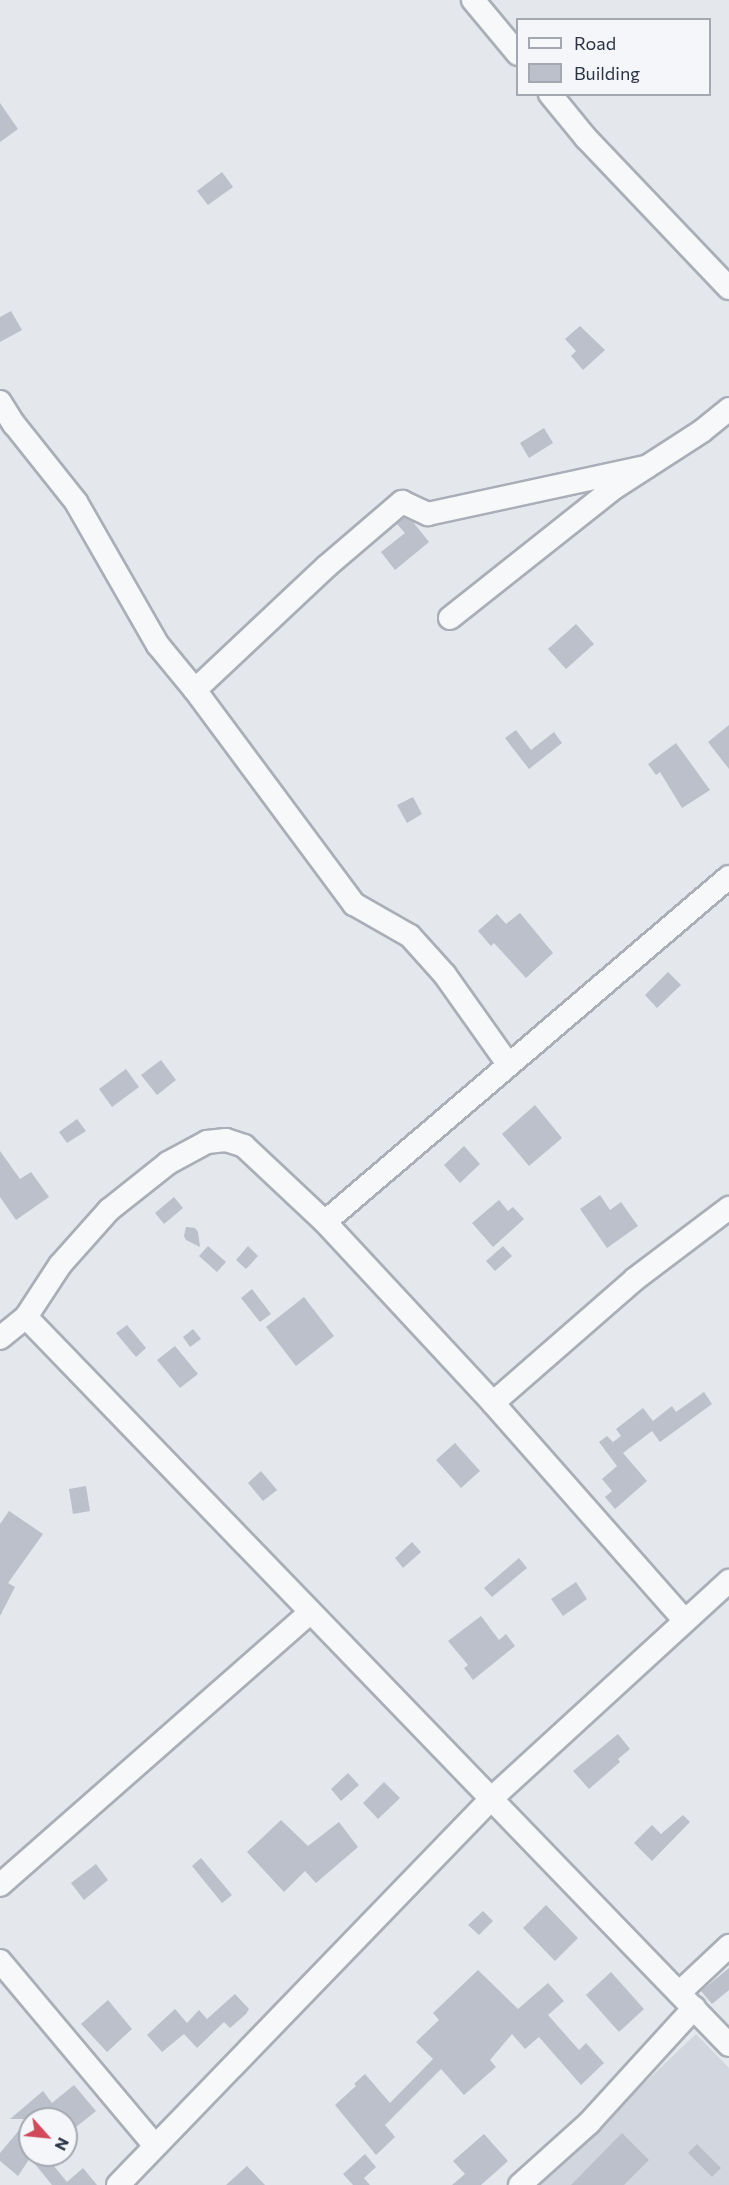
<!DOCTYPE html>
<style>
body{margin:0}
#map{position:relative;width:729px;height:2185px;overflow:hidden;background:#e4e7ec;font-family:Commissioner,sans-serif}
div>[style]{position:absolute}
.built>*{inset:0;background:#d2d6de}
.building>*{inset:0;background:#bbc0ca}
.roads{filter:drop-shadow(2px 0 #a9aeb7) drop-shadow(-2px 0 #a9aeb7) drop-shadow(0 2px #a9aeb7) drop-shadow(0 -2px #a9aeb7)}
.minor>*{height:22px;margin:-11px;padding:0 11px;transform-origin:11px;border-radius:11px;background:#f7f8fa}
span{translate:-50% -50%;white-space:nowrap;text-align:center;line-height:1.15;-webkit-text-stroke:4.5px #f4f6f9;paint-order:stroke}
.legend{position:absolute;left:516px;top:18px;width:195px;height:78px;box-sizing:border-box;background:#f4f6f9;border:2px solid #a4a8b1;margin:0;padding:8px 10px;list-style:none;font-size:18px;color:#2b3445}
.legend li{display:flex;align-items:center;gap:12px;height:30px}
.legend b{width:30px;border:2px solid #a4a8b1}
.north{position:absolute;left:18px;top:2107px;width:60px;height:60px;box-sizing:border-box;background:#f4f6f9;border:2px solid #a4a8b1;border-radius:50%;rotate:117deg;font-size:16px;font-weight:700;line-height:24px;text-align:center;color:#2b3445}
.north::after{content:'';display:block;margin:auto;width:21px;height:27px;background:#d1495b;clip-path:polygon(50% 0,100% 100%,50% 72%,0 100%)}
</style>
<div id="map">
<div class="built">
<i style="clip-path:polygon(696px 2034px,729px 2068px,729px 2185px,537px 2185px)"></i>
</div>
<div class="building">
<i style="clip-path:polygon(0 103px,18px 129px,0 142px)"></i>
<i style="clip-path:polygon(222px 172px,233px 187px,208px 205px,197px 191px)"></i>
<i style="clip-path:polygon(11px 311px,22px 330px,0 342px,0 317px)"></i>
<i style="clip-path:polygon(580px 326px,605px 350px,583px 370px,571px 356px,576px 351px,565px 339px)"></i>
<i style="clip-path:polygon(544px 428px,553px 443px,529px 458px,520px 443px)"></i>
<i style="clip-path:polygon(404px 518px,413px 522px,429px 542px,395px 570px,381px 552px,405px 533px,397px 524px)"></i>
<i style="clip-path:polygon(576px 624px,594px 644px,566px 669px,548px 649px)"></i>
<i style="clip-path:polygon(729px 725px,729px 769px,708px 742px)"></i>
<i style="clip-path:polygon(516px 730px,531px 750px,554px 732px,562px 743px,529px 769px,505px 738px)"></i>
<i style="clip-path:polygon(676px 743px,710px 790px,682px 808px,660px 772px,656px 775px,648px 764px)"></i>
<i style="clip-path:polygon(413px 797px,422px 814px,407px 823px,397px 805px)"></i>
<i style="clip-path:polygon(520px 913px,553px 953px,526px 978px,494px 943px,491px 946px,478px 931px,497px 914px,506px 924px)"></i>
<i style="clip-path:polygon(668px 972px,681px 985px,657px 1008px,645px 995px)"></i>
<i style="clip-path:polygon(161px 1060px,176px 1080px,157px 1095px,141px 1075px)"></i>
<i style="clip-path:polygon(126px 1069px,139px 1087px,112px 1107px,99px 1089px)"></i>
<i style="clip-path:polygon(535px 1105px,562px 1138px,529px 1166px,502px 1134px)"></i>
<i style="clip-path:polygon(77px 1119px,86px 1131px,67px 1143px,59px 1132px)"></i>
<i style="clip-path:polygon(464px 1146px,480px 1164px,460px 1183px,444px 1165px)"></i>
<i style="clip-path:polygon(0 1151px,20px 1179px,31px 1172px,49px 1197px,16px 1220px,0 1197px)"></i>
<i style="clip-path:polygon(600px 1195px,610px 1210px,621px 1202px,638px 1226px,607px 1248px,580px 1209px)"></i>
<i style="clip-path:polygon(174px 1197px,183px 1208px,164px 1224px,155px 1213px)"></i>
<i style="clip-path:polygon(499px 1200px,508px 1211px,513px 1207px,524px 1219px,493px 1247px,472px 1223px)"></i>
<i style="clip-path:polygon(186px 1227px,195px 1228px,198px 1232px,200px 1247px,186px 1240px,184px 1236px)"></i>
<i style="clip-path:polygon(208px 1246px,226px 1262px,217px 1272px,199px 1256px)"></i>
<i style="clip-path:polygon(248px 1246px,258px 1256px,246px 1269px,236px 1260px)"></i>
<i style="clip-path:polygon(503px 1246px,512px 1256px,495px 1271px,486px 1261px)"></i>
<i style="clip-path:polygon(252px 1289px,271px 1314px,260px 1322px,241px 1298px)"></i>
<i style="clip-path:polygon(304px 1297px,334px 1336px,296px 1366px,266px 1327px)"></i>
<i style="clip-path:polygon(127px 1325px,146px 1348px,136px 1357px,116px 1333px)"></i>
<i style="clip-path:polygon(193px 1329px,201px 1339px,190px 1347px,183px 1337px)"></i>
<i style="clip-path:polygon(175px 1346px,198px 1374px,180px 1388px,157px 1360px)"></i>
<i style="clip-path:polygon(704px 1392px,712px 1404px,660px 1442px,652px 1431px,623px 1453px,647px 1481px,615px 1509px,605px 1497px,612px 1491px,602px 1479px,617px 1466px,599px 1442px,607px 1436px,613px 1442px,621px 1436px,616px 1429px,643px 1408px,653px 1421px,672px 1406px,676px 1412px)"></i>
<i style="clip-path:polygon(455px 1443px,480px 1471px,461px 1488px,436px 1460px)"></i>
<i style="clip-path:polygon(261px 1471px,277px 1490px,263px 1501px,248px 1483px)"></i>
<i style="clip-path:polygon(86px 1486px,90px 1511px,73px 1514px,69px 1489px)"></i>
<i style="clip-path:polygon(9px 1511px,43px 1534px,8px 1583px,15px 1587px,0 1616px,0 1524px)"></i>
<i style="clip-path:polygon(412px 1542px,421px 1552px,403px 1568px,395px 1558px)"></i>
<i style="clip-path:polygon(519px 1558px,527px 1568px,492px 1597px,484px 1588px)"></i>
<i style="clip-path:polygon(576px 1582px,587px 1599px,563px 1616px,551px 1599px)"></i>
<i style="clip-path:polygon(481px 1616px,499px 1640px,506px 1634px,515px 1646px,473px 1680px,464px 1668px,468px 1665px,448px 1641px)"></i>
<i style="clip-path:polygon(618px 1734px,630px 1749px,618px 1759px,620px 1762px,589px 1789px,573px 1771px)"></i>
<i style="clip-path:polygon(348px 1773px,359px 1785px,341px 1801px,331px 1789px)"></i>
<i style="clip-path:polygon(384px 1782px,400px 1798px,378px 1819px,363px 1803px)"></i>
<i style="clip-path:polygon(683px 1815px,690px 1822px,652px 1861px,634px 1843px,652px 1825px,661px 1834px)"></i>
<i style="clip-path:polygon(281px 1820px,308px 1846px,339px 1822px,358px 1847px,316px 1883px,305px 1871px,284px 1892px,247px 1852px)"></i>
<i style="clip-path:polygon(201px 1858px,232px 1895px,222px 1903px,192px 1866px)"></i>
<i style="clip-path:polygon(96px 1864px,108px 1880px,84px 1900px,71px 1883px)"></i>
<i style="clip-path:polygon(546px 1905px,578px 1938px,555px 1961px,523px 1928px)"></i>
<i style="clip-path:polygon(483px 1911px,493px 1921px,479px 1935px,468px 1925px)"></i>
<i style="clip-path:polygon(729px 1968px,729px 1990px,712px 2004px,701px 1991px)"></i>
<i style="clip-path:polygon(478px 1970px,518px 2009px,548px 1983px,564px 2001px,548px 2015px,579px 2050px,586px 2043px,604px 2063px,581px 2085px,539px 2037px,525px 2049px,512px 2034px,490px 2060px,496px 2067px,464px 2095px,441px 2069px,385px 2125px,395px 2137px,376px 2155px,335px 2105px,356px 2086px,354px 2084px,365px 2074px,390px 2103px,433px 2059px,416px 2042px,439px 2020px,433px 2013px)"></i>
<i style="clip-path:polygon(611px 1972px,644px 2009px,619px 2032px,586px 1995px)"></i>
<i style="clip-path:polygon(235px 1994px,249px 2009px,246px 2014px,230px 2028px,224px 2022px,197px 2048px,184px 2034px,162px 2052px,147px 2035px,175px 2009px,187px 2023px,199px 2010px,207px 2019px)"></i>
<i style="clip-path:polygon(108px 2000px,132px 2029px,107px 2052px,81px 2024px)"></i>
<i style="clip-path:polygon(74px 2085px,96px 2111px,76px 2127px,74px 2125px,66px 2131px,66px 2119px,10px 2119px,43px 2091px,52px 2103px)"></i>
<i style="clip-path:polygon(21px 2128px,30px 2139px,30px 2155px,45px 2155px,67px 2182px,83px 2168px,97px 2185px,52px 2185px,30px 2158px,18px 2176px,0 2161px,0 2153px)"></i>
<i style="clip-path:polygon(622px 2133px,649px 2160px,624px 2185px,571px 2185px)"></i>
<i style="clip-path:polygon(484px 2134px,508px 2161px,481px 2185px,452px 2185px,465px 2174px,453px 2161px)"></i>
<i style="clip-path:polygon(697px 2144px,721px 2168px,712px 2177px,688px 2153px)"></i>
<i style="clip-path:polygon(365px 2154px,376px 2167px,364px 2178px,370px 2185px,353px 2185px,343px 2174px)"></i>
<i style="clip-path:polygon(247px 2166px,265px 2185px,226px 2185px)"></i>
</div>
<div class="roads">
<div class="minor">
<i style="left:473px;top:0;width:70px;rotate:50.2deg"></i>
<i style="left:550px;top:94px;width:57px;rotate:50.7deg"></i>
<i style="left:586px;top:138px;width:207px;rotate:46.4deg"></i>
<i style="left:0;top:402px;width:26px;rotate:58deg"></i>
<i style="left:14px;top:424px;width:100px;rotate:51.5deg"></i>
<i style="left:76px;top:502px;width:165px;rotate:60.2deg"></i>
<i style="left:158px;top:645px;width:58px;rotate:50.6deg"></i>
<i style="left:195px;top:690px;width:267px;rotate:53.4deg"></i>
<i style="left:354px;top:904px;width:64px;rotate:29.7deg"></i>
<i style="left:410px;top:936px;width:52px;rotate:48.1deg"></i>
<i style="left:445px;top:975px;width:109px;rotate:54.7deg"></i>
<i style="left:450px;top:618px;width:209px;rotate:-38.4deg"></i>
<i style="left:614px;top:488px;width:105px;rotate:-32.9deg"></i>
<i style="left:702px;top:431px;width:35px;rotate:-39deg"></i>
<i style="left:195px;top:690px;width:181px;rotate:-43.2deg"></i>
<i style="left:327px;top:566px;width:99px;rotate:-40.5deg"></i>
<i style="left:402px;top:502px;width:29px;rotate:25deg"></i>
<i style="left:428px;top:514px;width:223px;rotate:-12.2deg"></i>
<i style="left:325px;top:1222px;width:247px;rotate:47.1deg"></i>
<i style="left:493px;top:1403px;width:289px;rotate:48.6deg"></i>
<i style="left:26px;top:1317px;width:1012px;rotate:46deg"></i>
<i style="left:0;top:1338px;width:33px;rotate:-39deg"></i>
<i style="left:26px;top:1317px;width:62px;rotate:-56.8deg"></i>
<i style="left:60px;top:1265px;width:74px;rotate:-48.3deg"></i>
<i style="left:109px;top:1210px;width:75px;rotate:-38.5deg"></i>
<i style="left:168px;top:1163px;width:44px;rotate:-28.3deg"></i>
<i style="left:207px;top:1142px;width:19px;rotate:-6deg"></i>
<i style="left:226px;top:1140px;width:19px;rotate:18deg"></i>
<i style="left:244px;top:1146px;width:111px;rotate:43.2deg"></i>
<i style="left:325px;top:1222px;width:531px;rotate:-40.5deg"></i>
<i style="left:493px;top:1403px;width:189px;rotate:-41.1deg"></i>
<i style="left:635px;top:1279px;width:118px;rotate:-37.1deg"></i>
<i style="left:0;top:1885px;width:412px;rotate:-41.3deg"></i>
<i style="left:0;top:1961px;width:241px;rotate:50deg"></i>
<i style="left:679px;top:1993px;width:69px;rotate:-43.2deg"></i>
<i style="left:118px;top:2185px;width:537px;rotate:-45.98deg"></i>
<i style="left:491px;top:1799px;width:323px;rotate:-42.5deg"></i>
<i style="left:520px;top:2185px;width:93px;rotate:-41.9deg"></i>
<i style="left:589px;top:2123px;width:156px;rotate:-47.6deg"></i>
</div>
</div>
<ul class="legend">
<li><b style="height:8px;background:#f7f8fa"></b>Road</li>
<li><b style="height:16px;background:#bbc0ca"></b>Building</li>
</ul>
<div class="north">N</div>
</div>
